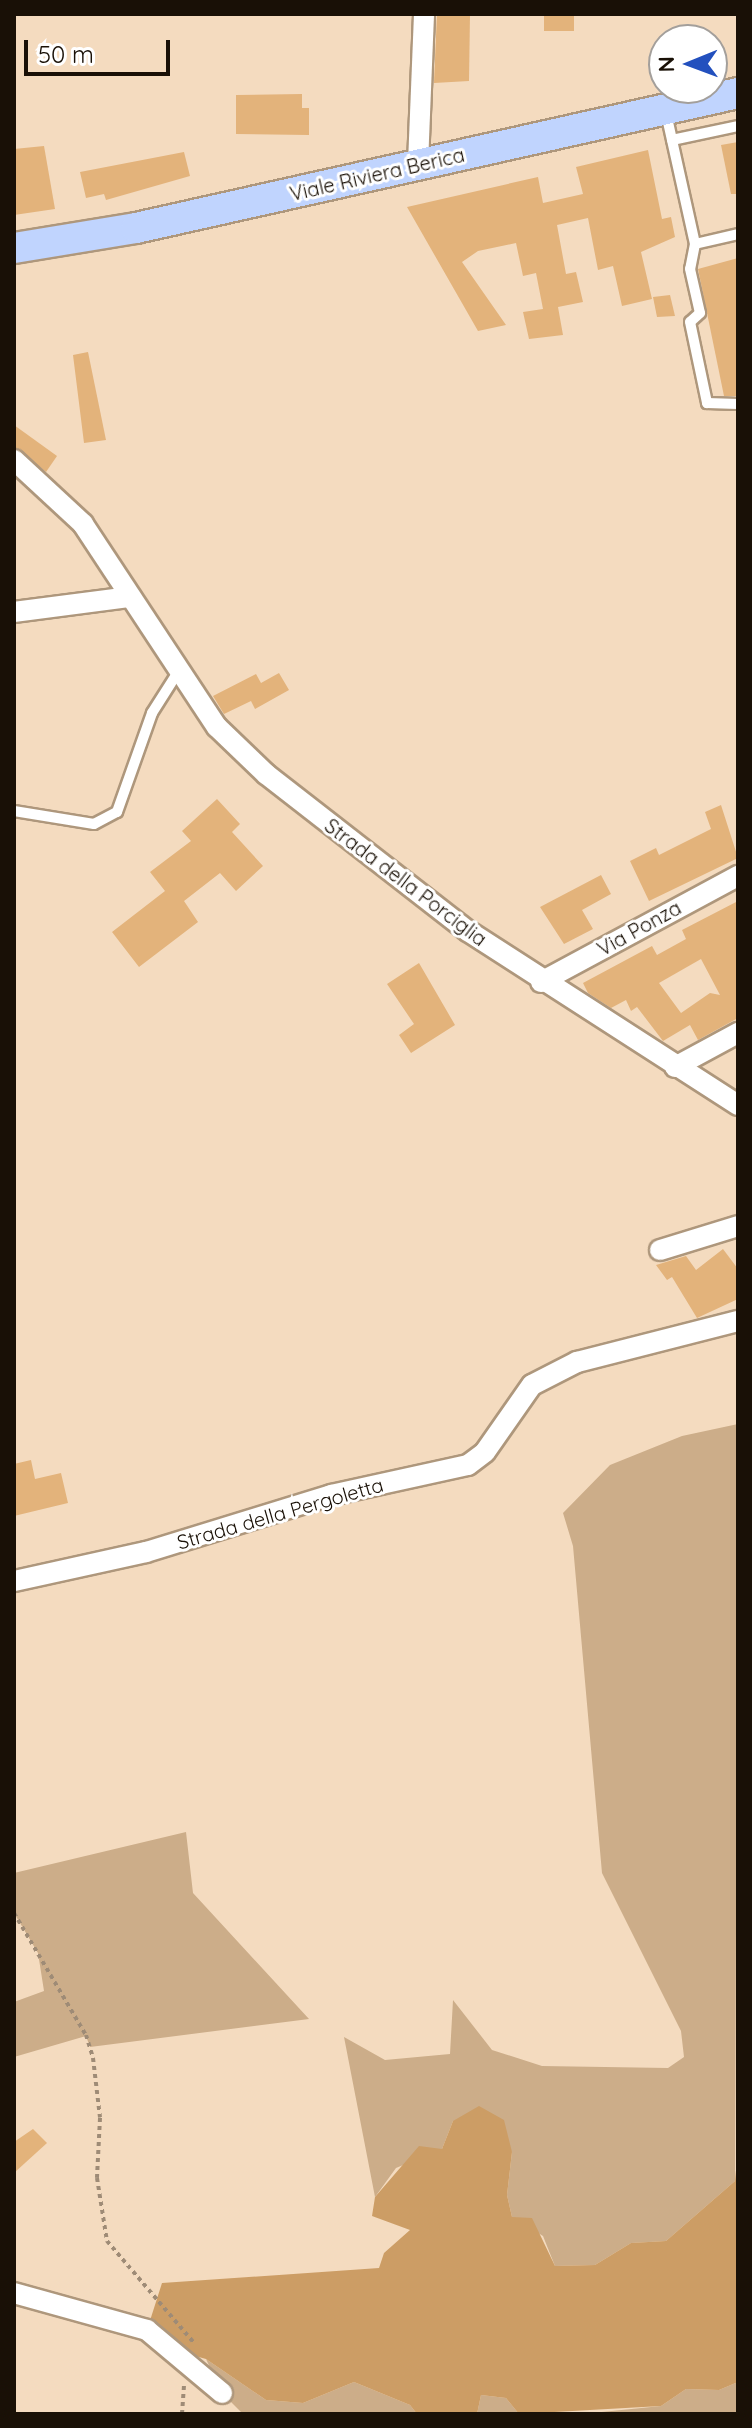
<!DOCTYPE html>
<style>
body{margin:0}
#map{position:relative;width:752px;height:2428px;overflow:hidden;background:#f4dbbf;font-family:Quicksand,sans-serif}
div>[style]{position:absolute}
.green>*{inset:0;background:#ccad89}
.forest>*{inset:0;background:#cc9d65}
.building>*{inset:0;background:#e3b37b}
.path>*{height:4px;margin-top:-2px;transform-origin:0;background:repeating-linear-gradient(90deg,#9e8b76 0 4px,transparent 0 8px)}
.roads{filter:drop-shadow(2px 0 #ae977c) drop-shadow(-2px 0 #ae977c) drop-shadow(0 2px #ae977c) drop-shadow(0 -2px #ae977c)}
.service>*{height:10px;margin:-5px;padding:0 5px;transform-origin:5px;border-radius:5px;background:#fff}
.minor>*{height:20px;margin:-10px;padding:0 10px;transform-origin:10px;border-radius:10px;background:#fff}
.primary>*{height:30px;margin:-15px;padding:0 15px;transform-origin:15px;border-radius:15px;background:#c0d4fe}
span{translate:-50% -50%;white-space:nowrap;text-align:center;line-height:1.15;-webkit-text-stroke:6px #fff;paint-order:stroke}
.street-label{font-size:20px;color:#191006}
.frame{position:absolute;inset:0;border:16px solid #191006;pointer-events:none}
.north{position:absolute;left:648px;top:24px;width:80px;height:80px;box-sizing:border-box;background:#fff;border:2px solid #a39f9b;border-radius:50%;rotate:269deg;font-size:22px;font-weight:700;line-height:32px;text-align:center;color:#191006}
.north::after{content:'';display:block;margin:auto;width:28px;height:36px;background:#2350be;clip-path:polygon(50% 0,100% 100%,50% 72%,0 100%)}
.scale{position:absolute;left:24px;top:40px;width:146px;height:36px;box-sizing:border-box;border:4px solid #191006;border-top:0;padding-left:10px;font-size:24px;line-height:28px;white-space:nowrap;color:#191006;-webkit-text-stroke:6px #fff;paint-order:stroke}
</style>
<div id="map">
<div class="green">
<i style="clip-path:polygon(738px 1424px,735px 2181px,666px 2241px,631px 2243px,595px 2265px,555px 2266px,543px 2236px,512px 2217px,507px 2195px,512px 2152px,453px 2121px,442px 2149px,396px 2168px,375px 2197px,344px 2037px,385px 2060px,450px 2054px,453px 2000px,492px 2050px,542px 2066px,668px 2068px,684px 2057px,681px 2031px,602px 1873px,573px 1546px,563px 1513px,610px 1465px,682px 1436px)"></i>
<i style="clip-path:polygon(186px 1832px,193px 1893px,309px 2019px,90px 2047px,86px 2036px,14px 2057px,14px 2002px,44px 1991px,38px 1953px,14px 1913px,14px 1873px)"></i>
<i style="clip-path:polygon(206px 2359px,266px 2400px,303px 2403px,354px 2382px,410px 2405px,417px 2414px,243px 2414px,222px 2393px)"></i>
<i style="clip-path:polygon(738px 2382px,738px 2414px,582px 2414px,661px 2406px,686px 2389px,719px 2390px)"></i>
<i style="clip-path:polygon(481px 2395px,506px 2398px,519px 2414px,477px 2414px)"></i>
</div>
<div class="forest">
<i style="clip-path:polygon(479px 2106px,504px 2120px,512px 2152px,507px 2195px,512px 2217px,532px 2218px,555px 2266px,595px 2265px,631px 2243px,666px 2241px,735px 2181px,738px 2148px,738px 2382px,719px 2390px,686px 2389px,661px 2406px,519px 2414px,506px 2398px,481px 2395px,477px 2414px,417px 2414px,410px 2405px,354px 2382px,303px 2403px,266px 2400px,206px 2359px,177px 2351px,147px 2330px,162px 2283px,379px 2268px,384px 2253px,410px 2230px,372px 2216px,375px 2197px,419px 2146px,442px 2149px,453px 2121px)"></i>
</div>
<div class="building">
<i style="clip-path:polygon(437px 14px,470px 14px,469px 81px,434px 83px)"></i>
<i style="clip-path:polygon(544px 14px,574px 14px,574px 31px,544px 31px)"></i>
<i style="clip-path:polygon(302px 94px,302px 108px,309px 108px,309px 135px,236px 134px,236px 95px)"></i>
<i style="clip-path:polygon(738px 142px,738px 194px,731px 194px,721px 145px)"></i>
<i style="clip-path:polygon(44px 146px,55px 209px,14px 215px,14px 149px)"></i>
<i style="clip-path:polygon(648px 150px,662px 219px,671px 217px,675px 237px,641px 252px,652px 299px,622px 306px,613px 266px,598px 270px,588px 218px,557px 225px,566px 274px,576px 272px,583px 302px,558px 307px,563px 335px,529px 339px,523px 312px,543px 309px,536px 273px,523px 276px,516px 243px,478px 251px,462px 262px,506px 325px,478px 331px,407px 207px,538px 177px,543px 203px,583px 194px,576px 167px)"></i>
<i style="clip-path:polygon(184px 152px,190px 176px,106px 200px,104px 194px,86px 198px,80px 172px)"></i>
<i style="clip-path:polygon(738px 258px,738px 396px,724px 396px,698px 269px)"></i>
<i style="clip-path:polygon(670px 295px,675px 316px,657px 317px,653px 297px)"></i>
<i style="clip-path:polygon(88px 352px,106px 440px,84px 443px,73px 355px)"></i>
<i style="clip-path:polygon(14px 425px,57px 456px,46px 472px,14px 447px)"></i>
<i style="clip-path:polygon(279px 673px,289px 690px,255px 709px,251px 701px,224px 714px,213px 696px,256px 674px,261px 683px)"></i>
<i style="clip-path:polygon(217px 799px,240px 824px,232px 832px,263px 866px,236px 891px,220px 873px,184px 901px,198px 922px,139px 967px,112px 932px,165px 891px,150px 872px,191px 841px,182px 831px)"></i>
<i style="clip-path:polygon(721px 805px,738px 858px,649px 901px,630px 861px,656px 848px,659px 855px,711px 829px,705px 812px)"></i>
<i style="clip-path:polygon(601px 875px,611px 894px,582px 910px,593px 929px,564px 944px,540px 907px)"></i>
<i style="clip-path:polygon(evenodd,738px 901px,738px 1018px,698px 1040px,690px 1025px,663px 1041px,637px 1007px,631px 1011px,626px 1000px,611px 1008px,588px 993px,583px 983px,652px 946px,657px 955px,686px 939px,682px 930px,738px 901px,701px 959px,720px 995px,710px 993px,681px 1013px,659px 983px,701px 959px)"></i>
<i style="clip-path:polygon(419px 963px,455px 1025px,411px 1053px,399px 1035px,414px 1024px,387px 984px)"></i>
<i style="clip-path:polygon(723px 1249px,738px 1269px,738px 1299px,697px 1318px,672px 1277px,667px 1280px,656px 1265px,686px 1256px,696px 1270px)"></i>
<i style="clip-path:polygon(31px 1460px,35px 1479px,61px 1473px,68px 1503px,14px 1516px,14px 1464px)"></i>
<i style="clip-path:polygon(33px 2129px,47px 2143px,14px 2173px,14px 2142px)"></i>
</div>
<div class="path">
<i style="left:14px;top:1913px;width:142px;rotate:59.5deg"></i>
<i style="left:86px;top:2035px;width:24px;rotate:73deg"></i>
<i style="left:93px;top:2058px;width:60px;rotate:83.3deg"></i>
<i style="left:100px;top:2118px;width:60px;rotate:92.9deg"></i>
<i style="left:97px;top:2178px;width:64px;rotate:81deg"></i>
<i style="left:107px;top:2241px;width:134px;rotate:49.5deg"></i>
<i style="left:182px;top:2414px;width:31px;rotate:-86deg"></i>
</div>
<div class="roads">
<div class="service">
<i style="left:666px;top:113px;width:134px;rotate:77.5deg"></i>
<i style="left:695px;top:244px;width:44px;rotate:-13.1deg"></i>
<i style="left:672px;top:140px;width:67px;rotate:-12deg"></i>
<i style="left:695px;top:244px;width:25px;rotate:101deg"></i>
<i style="left:690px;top:269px;width:45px;rotate:77.2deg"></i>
<i style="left:700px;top:313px;width:13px;rotate:138deg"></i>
<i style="left:690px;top:322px;width:83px;rotate:78.1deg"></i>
<i style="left:707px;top:403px;width:31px;rotate:2deg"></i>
<i style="left:14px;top:811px;width:81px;rotate:9.2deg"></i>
<i style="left:94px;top:824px;width:26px;rotate:-28deg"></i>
<i style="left:117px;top:812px;width:105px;rotate:-70.5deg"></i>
<i style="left:152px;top:713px;width:49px;rotate:-57.6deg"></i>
</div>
<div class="minor">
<i style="left:418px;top:164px;width:150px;rotate:-87.7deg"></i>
<i style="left:14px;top:460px;width:94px;rotate:42.8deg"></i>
<i style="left:83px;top:524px;width:243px;rotate:56.6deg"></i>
<i style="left:217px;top:727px;width:68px;rotate:43.8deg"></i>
<i style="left:266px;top:774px;width:256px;rotate:37.9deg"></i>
<i style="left:468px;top:931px;width:321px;rotate:32.8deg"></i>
<i style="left:14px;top:612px;width:117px;rotate:-7.4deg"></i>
<i style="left:541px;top:982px;width:224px;rotate:-28.3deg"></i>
<i style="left:675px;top:1067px;width:72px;rotate:-28.4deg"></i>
<i style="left:660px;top:1250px;width:82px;rotate:-17.1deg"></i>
<i style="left:14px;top:1581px;width:135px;rotate:-12.4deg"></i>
<i style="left:146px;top:1552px;width:194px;rotate:-17.1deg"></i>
<i style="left:331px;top:1495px;width:140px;rotate:-12.4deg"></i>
<i style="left:468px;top:1465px;width:21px;rotate:-37deg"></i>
<i style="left:485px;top:1452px;width:82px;rotate:-55deg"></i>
<i style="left:532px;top:1385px;width:51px;rotate:-27.1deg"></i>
<i style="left:577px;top:1362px;width:166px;rotate:-14.3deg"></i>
<i style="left:14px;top:2293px;width:138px;rotate:15.5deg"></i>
<i style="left:147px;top:2330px;width:98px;rotate:40deg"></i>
</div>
<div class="primary">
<i style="left:14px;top:248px;width:124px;rotate:-9.3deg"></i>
<i style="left:136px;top:228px;width:617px;rotate:-12.64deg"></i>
</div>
</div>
<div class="street-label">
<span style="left:377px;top:174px;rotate:-13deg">Viale Riviera Berica</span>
<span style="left:406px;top:882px;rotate:37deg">Strada della Porciglia</span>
<span style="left:639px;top:928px;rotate:-29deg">Via Ponza</span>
<span style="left:280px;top:1513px;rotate:-16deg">Strada della Pergoletta</span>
</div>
<div class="frame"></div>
<div class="north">N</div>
<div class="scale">50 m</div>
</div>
